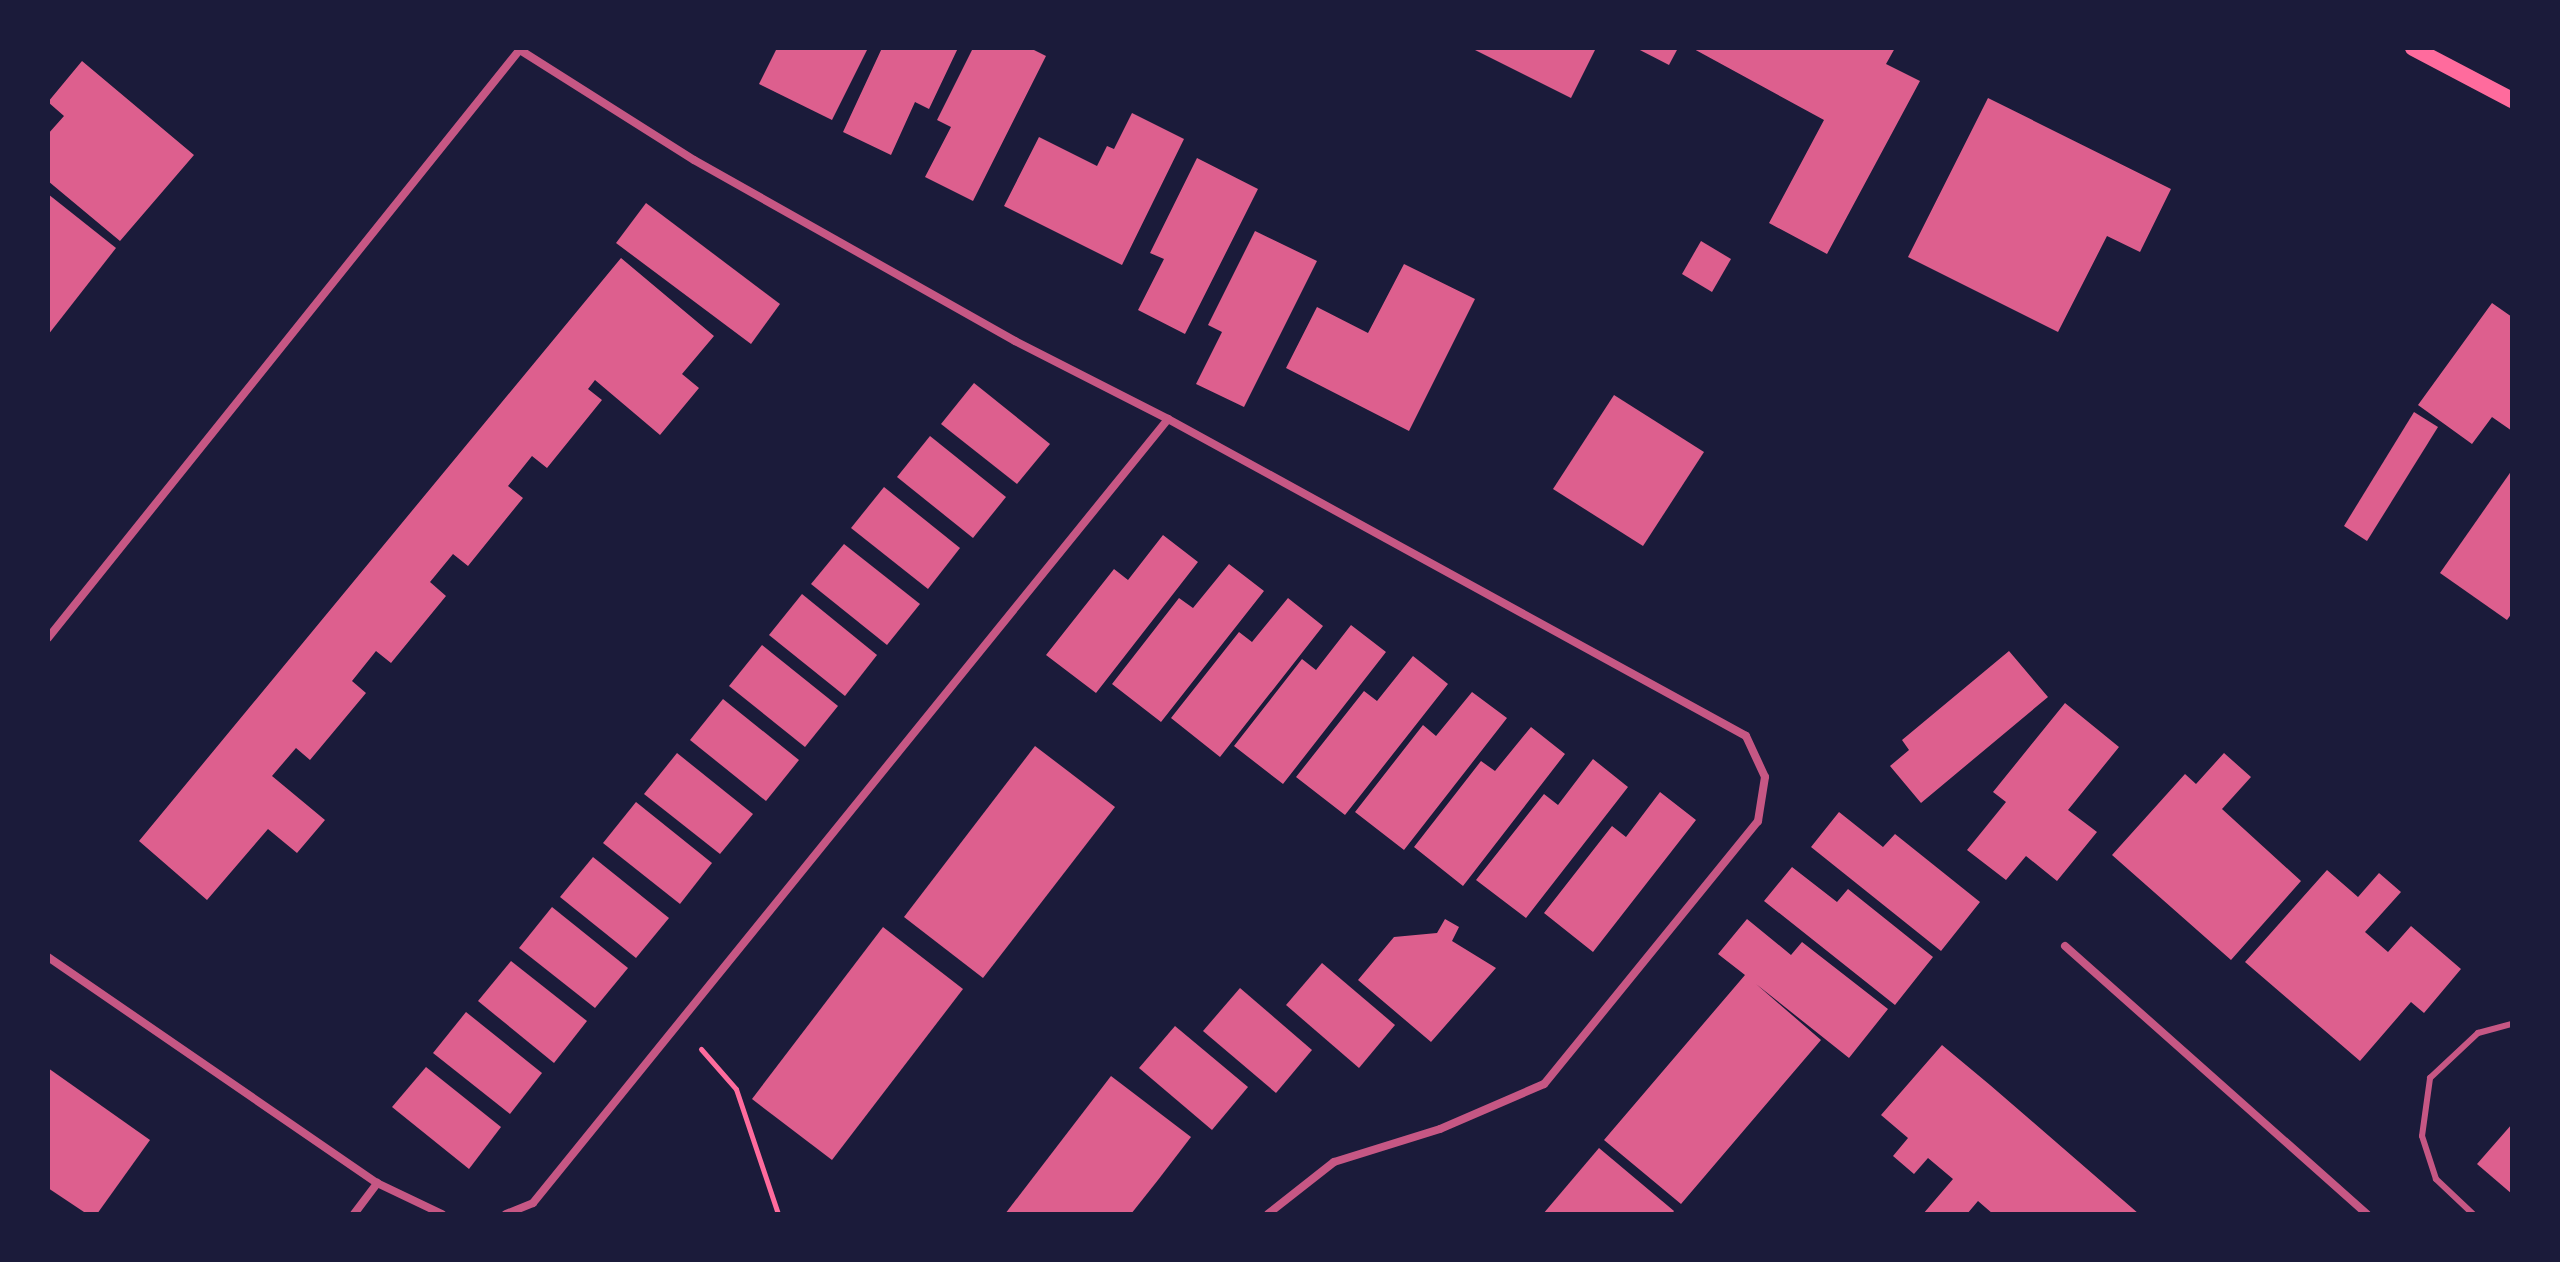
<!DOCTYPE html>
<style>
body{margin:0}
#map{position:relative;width:2560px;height:1262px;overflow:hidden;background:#1b1b3a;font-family:Montserrat,sans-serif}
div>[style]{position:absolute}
.building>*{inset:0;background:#dd5f8e}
.path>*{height:5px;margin:-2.5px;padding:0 2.5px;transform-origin:2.5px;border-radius:2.5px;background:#ff6b9d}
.service>*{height:6px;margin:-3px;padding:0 3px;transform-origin:3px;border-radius:3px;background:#c65784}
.minor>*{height:8px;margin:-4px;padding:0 4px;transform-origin:4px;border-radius:4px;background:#c65784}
.secondary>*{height:16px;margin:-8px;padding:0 8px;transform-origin:8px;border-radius:8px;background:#ff6b9d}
span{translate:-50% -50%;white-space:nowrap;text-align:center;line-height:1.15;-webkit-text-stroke:8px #1b1b3a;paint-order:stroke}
.frame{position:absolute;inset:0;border:50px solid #1b1b3a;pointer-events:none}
</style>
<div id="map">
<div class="building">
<i style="clip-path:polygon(777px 48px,868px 48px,832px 120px,759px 84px)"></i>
<i style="clip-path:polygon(882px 48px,958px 48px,929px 109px,915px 102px,891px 155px,843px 132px)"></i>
<i style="clip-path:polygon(973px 48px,1030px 48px,1046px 56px,973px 201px,925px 177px,951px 127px,937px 120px)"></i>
<i style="clip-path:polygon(1471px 48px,1596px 48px,1571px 98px)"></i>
<i style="clip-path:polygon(1636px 48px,1678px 48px,1669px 65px)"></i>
<i style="clip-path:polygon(1692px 48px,1895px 48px,1886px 64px,1920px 81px,1827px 254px,1769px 223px,1824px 120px)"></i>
<i style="clip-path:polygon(82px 61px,194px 155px,120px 241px,48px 181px,48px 134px,64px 116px,48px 102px)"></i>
<i style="clip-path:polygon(1988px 98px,2171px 189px,2140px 252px,2107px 236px,2058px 332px,1908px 257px)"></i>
<i style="clip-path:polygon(1132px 113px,1184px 139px,1122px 265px,1004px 206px,1039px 137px,1097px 166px,1107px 146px,1114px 149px)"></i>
<i style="clip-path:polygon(1197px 158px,1258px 189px,1185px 334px,1138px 310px,1164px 259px,1150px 253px)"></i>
<i style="clip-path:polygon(48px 194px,116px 248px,48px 335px)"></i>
<i style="clip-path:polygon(646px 203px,780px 304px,751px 344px,616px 243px)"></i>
<i style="clip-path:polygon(1255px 231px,1317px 261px,1244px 407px,1196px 384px,1222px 332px,1208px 325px)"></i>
<i style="clip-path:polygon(1701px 241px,1731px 259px,1712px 292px,1682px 274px)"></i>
<i style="clip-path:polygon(621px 258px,714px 336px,682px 374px,699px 388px,660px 435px,595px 380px,588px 389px,602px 400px,547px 468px,532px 456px,508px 486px,523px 498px,468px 566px,453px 554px,430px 582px,446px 596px,391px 663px,376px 651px,352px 681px,366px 693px,310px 760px,296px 748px,272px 776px,325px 820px,297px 853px,268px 829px,207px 900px,139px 841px)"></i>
<i style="clip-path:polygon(1404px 264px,1475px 299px,1409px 431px,1286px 368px,1317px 307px,1368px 333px)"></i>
<i style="clip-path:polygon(2492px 303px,2512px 317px,2512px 431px,2492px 417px,2472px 444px,2418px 405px)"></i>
<i style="clip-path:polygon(974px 383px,1050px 444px,1017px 484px,941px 424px)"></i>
<i style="clip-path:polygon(1614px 395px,1704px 452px,1643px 546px,1553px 489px)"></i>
<i style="clip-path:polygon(2414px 412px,2438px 427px,2367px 541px,2344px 526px)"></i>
<i style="clip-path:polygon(930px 436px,1006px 497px,973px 538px,897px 477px)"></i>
<i style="clip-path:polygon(2512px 470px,2512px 613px,2507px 620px,2440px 573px)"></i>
<i style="clip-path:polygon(884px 487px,960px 548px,928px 589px,851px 528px)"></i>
<i style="clip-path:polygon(1163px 535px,1198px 562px,1096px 693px,1046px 655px,1114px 569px,1128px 580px)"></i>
<i style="clip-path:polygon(844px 544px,920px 604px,887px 645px,811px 584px)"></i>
<i style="clip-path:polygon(1229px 564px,1264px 591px,1161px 722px,1112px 684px,1179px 598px,1193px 608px)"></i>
<i style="clip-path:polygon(802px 594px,877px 655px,845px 696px,769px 635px)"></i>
<i style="clip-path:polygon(1288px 598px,1323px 626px,1220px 757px,1171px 718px,1239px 632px,1252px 642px)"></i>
<i style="clip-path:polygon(1351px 625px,1386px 652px,1283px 784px,1234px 746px,1302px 659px,1316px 670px)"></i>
<i style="clip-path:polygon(762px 645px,838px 706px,805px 747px,729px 686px)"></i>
<i style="clip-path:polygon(2009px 651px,2048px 697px,1921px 803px,1890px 766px,1909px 750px,1902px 740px)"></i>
<i style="clip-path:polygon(1413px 656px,1448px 684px,1345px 815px,1296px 777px,1364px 691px,1377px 701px)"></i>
<i style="clip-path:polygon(1472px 692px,1507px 718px,1404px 850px,1355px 812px,1423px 725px,1436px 736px)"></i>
<i style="clip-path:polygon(723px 699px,799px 760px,766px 801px,690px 740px)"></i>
<i style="clip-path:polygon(2065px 703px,2119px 747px,2068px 810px,2097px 832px,2057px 881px,2026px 856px,2006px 880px,1967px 850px,2006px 802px,1993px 792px)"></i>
<i style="clip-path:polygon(1531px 727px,1565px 754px,1463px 886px,1414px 847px,1481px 761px,1495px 771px)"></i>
<i style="clip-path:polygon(1035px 746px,1115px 807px,983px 978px,904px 917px)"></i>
<i style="clip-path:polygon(677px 753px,753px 814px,720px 854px,644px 794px)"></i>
<i style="clip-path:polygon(2224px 753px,2251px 777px,2222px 809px,2301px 881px,2231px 960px,2112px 855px,2185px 774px,2196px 784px)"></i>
<i style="clip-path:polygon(1593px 759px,1628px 787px,1526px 918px,1476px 880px,1544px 794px,1558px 805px)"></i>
<i style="clip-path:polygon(1660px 792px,1696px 820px,1593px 952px,1544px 913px,1612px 826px,1626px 837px)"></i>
<i style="clip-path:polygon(636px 802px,712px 863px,680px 904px,603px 843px)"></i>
<i style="clip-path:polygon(1839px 812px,1883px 847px,1895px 834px,1980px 902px,1941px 951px,1811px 847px)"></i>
<i style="clip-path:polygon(593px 857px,669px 918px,636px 958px,560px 897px)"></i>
<i style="clip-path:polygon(1792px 867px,1837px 902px,1848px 889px,1933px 957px,1895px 1005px,1764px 901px)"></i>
<i style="clip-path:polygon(2327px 870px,2358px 897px,2379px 873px,2401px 892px,2365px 932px,2388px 952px,2411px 926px,2461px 969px,2424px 1013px,2411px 1002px,2360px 1061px,2245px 962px)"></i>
<i style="clip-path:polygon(552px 907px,628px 968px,595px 1008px,519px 948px)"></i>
<i style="clip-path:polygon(1445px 919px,1459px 927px,1452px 941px,1496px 968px,1431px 1042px,1358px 980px,1394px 937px,1437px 933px)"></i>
<i style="clip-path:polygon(1747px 919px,1791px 955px,1802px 942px,1888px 1009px,1849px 1058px,1756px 984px,1821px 1040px,1681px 1204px,1604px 1140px,1745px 975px,1718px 954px)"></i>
<i style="clip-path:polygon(883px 927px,963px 989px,832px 1160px,752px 1099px)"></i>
<i style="clip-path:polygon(511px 961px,587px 1021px,554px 1063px,478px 1001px)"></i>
<i style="clip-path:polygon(1322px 963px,1395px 1025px,1359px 1068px,1286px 1005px)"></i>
<i style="clip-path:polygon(1240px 988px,1312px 1050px,1276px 1093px,1203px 1031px)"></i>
<i style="clip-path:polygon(466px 1012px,542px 1073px,510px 1114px,433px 1053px)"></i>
<i style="clip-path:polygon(1175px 1026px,1248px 1087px,1212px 1130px,1139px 1068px)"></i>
<i style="clip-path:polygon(1942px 1045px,1990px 1085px,2139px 1214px,1993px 1214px,1978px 1201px,1967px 1214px,1923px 1214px,1953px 1179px,1928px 1158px,1914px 1174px,1893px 1156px,1908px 1138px,1881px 1115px)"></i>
<i style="clip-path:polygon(426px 1067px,501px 1127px,469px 1169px,392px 1107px)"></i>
<i style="clip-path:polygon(48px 1068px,150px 1140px,97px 1214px,87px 1214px,48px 1188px)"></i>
<i style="clip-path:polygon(1111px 1076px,1191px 1137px,1158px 1180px,1131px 1214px,1005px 1214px)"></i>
<i style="clip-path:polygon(2512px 1124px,2512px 1194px,2477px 1164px)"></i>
<i style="clip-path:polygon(1599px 1148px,1674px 1211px,1672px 1214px,1543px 1214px)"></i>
</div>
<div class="path">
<i style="left:701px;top:1049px;width:53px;rotate:48.8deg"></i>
<i style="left:736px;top:1089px;width:132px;rotate:71.4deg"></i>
</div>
<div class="service">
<i style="left:2473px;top:1214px;width:51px;rotate:-136.6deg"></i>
<i style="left:2436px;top:1179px;width:45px;rotate:-108deg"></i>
<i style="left:2422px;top:1136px;width:59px;rotate:-82.1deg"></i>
<i style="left:2430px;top:1078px;width:66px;rotate:-43.2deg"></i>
<i style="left:2478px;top:1033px;width:35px;rotate:-15deg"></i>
</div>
<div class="minor">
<i style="left:520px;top:50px;width:206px;rotate:32.3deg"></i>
<i style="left:694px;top:160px;width:369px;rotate:29.4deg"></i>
<i style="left:1015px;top:341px;width:172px;rotate:27deg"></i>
<i style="left:1168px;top:419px;width:659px;rotate:28.74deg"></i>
<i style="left:1746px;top:736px;width:45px;rotate:65.1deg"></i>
<i style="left:1765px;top:777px;width:45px;rotate:99deg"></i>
<i style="left:1758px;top:821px;width:339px;rotate:129.1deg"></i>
<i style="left:1544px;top:1084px;width:113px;rotate:156.6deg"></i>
<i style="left:1440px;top:1129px;width:111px;rotate:162.7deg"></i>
<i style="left:1334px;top:1162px;width:84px;rotate:141.8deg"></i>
<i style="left:48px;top:638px;width:756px;rotate:-51.28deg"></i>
<i style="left:2065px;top:946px;width:404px;rotate:41.6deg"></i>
<i style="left:48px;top:957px;width:399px;rotate:34.5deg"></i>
<i style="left:377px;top:1183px;width:72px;rotate:25.5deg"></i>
<i style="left:354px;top:1214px;width:39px;rotate:-53deg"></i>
<i style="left:506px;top:1214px;width:29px;rotate:-22deg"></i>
<i style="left:533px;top:1203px;width:1009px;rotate:-50.99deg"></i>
</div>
<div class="secondary">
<i style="left:2413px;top:48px;width:112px;rotate:27.7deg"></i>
</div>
<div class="frame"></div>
</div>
